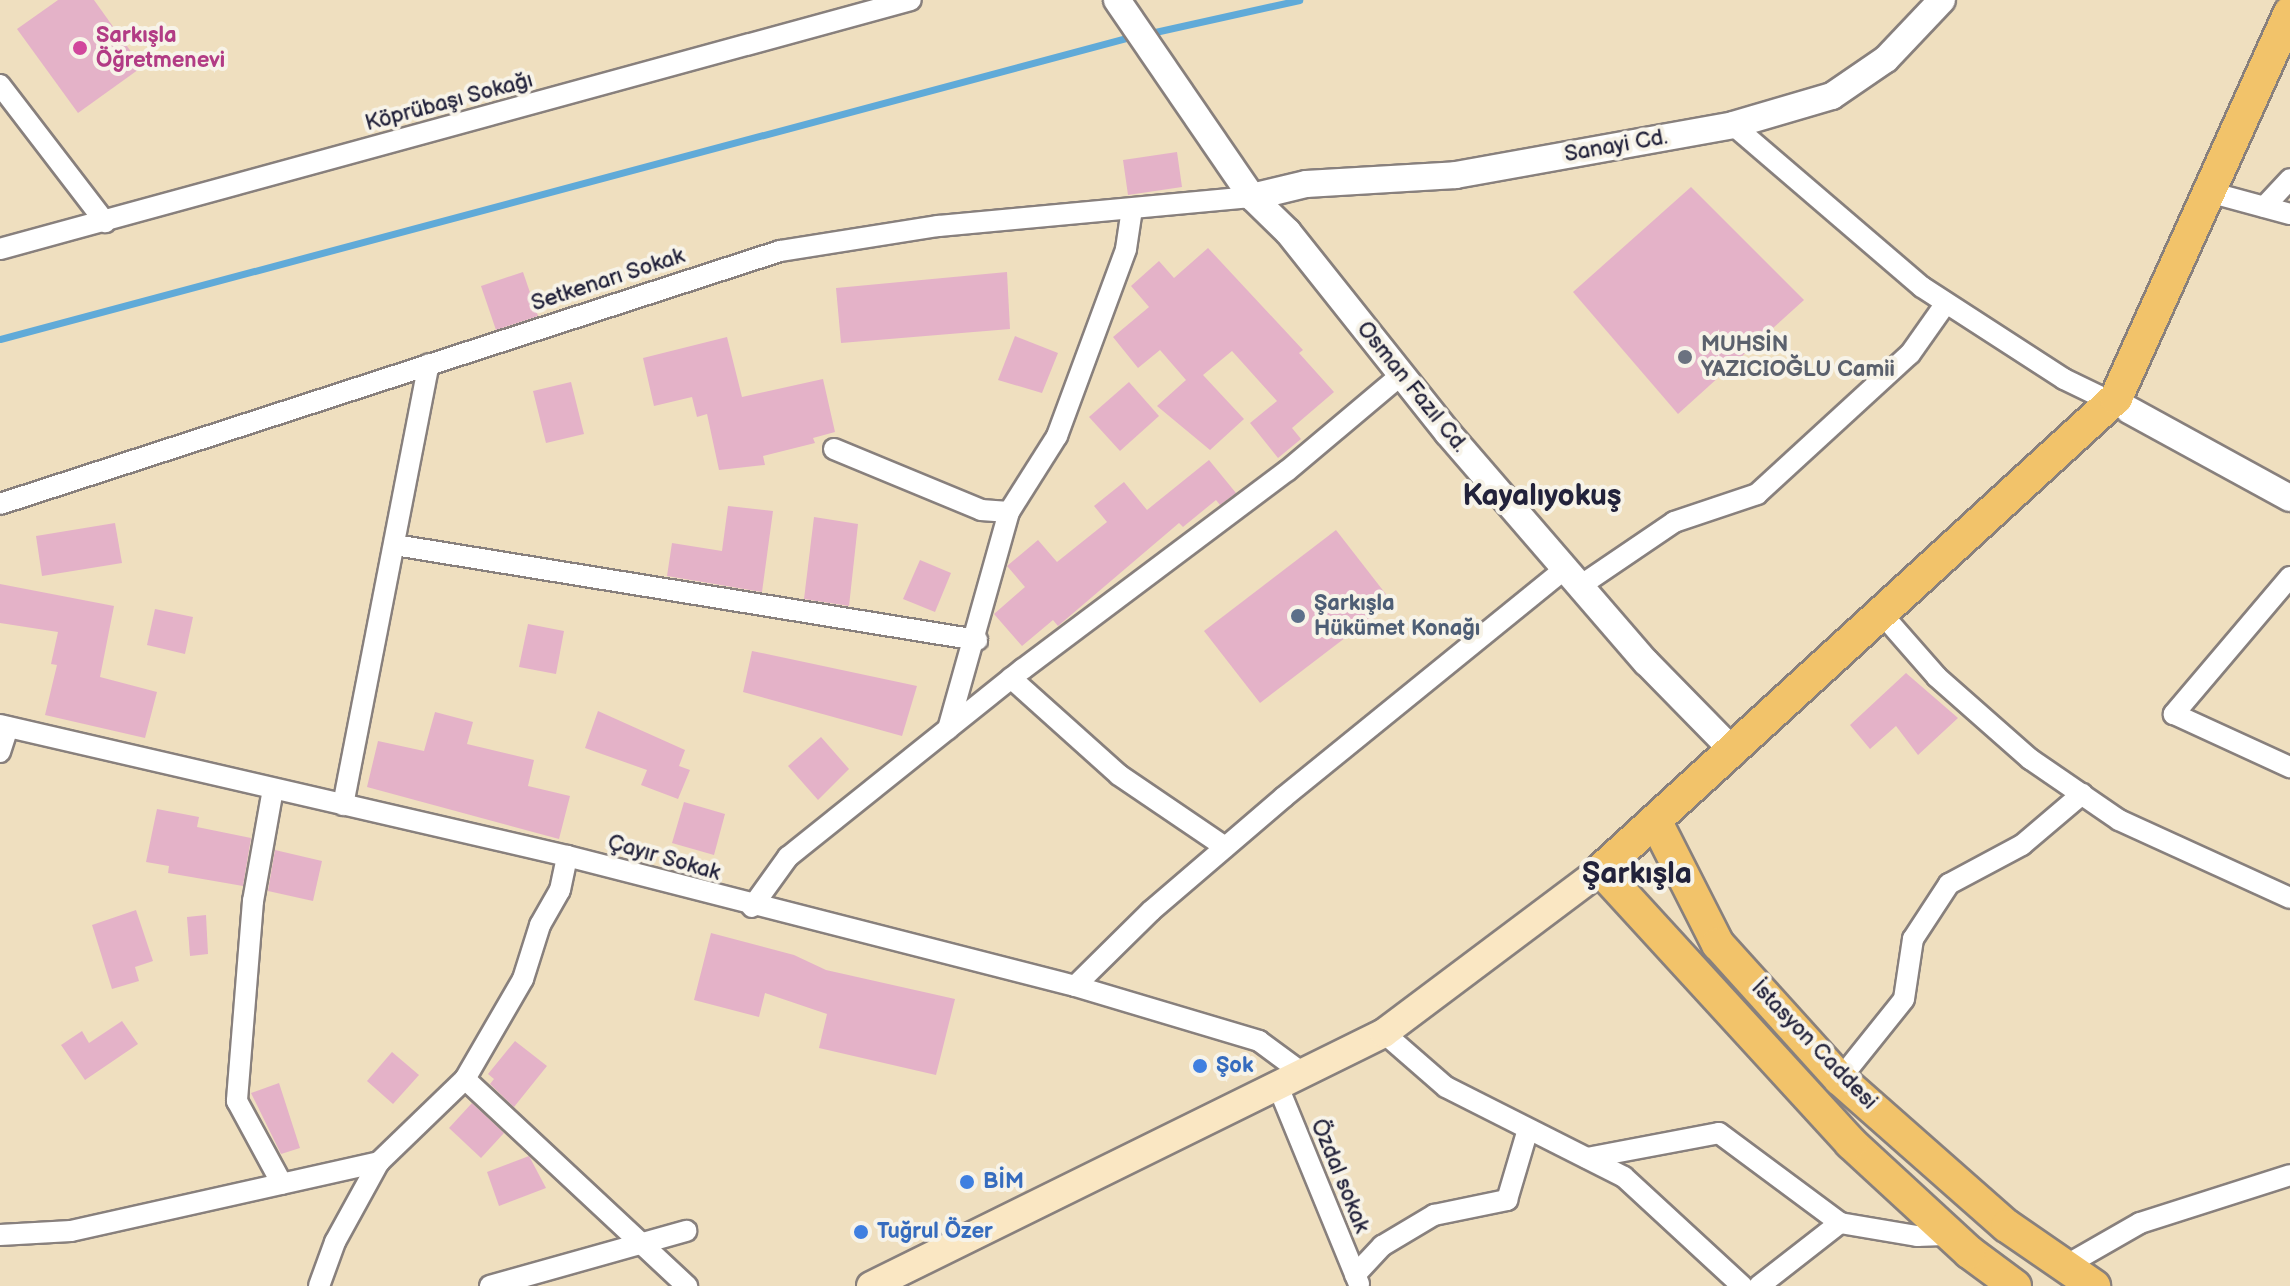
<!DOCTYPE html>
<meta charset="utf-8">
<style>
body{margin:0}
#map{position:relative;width:2290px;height:1286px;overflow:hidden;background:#efdfbf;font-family:"Balsamiq Sans",sans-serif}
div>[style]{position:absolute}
.stream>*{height:7px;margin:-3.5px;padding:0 3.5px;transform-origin:3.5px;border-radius:3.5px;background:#60aad8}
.building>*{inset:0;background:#e4b2c8}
.roads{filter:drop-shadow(2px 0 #88807d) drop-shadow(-2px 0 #88807d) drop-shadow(0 2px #88807d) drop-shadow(0 -2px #88807d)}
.minor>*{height:20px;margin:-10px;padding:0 10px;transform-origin:10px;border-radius:10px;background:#fff}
.tertiary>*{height:26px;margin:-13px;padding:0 13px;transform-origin:13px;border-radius:13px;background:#fff}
.secondary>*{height:28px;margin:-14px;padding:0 14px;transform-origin:14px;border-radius:14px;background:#fae7c3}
.primary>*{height:32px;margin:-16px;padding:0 16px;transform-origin:16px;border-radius:16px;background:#f2c36a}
.dots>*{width:22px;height:22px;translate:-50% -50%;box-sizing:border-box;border:4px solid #f7f3e8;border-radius:50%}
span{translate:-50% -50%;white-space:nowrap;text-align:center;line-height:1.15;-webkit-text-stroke:8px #f7f3e8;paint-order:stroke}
.hotel-label{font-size:22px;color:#b23c85;font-weight:700}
.left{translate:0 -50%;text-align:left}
.street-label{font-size:22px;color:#22223b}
.worship-label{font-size:22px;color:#5b616d;font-weight:700}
.service-label{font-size:22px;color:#4e5e75;font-weight:700}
.shop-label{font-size:22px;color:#366cbe;font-weight:700}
.district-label{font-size:30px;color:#22223b;font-weight:700}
</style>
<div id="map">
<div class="stream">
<i style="left:1146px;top:34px;width:157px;rotate:-12.5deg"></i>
<i style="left:0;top:339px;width:1174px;rotate:-14.96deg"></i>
</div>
<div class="building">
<i style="clip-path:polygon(58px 0,94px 0,142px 67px,78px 113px,17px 29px)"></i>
<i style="clip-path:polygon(1177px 152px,1182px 187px,1128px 195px,1123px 160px)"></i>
<i style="clip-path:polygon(1691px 187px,1804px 300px,1678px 414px,1573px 292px)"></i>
<i style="clip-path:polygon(1208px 248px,1303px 350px,1299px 353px,1334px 392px,1292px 428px,1301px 439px,1278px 458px,1250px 423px,1277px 401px,1232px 351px,1203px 375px,1244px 419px,1210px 450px,1157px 406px,1186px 380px,1160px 350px,1138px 368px,1113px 337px,1149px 307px,1131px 286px,1159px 261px,1174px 278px)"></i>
<i style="clip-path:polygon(523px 272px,538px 316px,496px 330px,481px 286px)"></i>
<i style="clip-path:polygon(1007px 272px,1010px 329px,841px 343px,836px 288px)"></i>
<i style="clip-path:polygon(1015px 336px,1058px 353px,1042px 393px,998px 380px)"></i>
<i style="clip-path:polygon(727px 337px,742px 397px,823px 379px,835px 432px,813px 438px,815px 443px,763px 456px,765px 465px,719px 470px,707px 414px,697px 417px,692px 397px,654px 406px,643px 358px)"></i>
<i style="clip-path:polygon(571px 382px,584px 434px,546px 443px,533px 391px)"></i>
<i style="clip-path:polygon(1129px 382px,1159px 416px,1120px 451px,1089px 417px)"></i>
<i style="clip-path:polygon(1209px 460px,1236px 493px,1220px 505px,1216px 500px,1183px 527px,1179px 523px,1058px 626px,1053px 620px,1022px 646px,994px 614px,1025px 587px,1007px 566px,1038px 540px,1057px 562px,1107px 522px,1094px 506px,1124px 482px,1147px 510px)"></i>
<i style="clip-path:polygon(728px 506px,773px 511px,762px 592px,667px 576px,672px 543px,722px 551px)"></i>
<i style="clip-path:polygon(814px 517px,858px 524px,849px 606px,804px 599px)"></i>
<i style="clip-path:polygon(115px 523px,122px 563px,42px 576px,36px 536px)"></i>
<i style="clip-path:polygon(1336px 530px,1392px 602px,1260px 703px,1204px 631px)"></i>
<i style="clip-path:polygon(920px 560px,951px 573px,935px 612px,903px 599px)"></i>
<i style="clip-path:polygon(0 584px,114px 606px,100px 677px,157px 692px,145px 738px,45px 715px,57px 665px,51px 664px,58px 632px,0 623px)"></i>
<i style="clip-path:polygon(155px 609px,193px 617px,185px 654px,147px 645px)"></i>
<i style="clip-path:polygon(528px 624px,564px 631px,556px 674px,519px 667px)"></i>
<i style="clip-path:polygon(752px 651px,917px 686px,902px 736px,743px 692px)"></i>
<i style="clip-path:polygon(1906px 673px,1958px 718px,1918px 755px,1896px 726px,1870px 749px,1850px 725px)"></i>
<i style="clip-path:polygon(598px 711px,685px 750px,679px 766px,690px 770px,678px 799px,641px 785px,647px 770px,585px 748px)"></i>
<i style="clip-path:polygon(435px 712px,473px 722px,467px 744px,534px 760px,528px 786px,570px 796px,559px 839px,367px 787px,378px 741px,424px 751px)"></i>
<i style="clip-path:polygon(821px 737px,849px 769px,818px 800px,788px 766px)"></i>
<i style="clip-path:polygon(684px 802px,725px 814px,714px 855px,672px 843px)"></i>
<i style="clip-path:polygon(157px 809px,199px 817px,197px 827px,251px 838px,243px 886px,168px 873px,169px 866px,146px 862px)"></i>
<i style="clip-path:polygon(275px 850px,322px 861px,313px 901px,268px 891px)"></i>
<i style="clip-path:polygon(136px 910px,153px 961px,135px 967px,139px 981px,112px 989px,92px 925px)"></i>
<i style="clip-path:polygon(206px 915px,208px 954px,190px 956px,187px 917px)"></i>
<i style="clip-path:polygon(711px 933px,794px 955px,826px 970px,955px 999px,936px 1075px,819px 1048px,827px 1014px,765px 993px,759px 1017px,694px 1000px)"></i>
<i style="clip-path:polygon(122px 1021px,138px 1044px,85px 1080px,61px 1045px,82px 1031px,89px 1043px)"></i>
<i style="clip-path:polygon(515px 1041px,547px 1066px,514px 1107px,490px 1084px,494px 1079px,488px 1074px)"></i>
<i style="clip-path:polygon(392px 1052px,419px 1075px,393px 1104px,367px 1081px)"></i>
<i style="clip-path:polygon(279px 1083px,300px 1148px,281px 1154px,251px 1093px)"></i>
<i style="clip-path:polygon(472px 1103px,504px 1133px,481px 1158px,449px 1128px)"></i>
<i style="clip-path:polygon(529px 1156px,546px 1188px,499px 1206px,487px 1172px)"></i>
</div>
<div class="roads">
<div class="minor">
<i style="left:0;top:85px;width:173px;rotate:52.5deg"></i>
<i style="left:1733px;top:125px;width:249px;rotate:40.6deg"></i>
<i style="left:1922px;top:287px;width:169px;rotate:32.9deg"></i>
<i style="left:2064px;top:379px;width:62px;rotate:25.7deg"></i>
<i style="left:2209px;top:192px;width:84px;rotate:15.2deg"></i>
<i style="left:2264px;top:207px;width:38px;rotate:-47deg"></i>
<i style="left:0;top:249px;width:944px;rotate:-15.29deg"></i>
<i style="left:834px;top:449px;width:159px;rotate:22.5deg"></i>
<i style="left:981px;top:510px;width:28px;rotate:4deg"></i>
<i style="left:0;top:504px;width:820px;rotate:-17.97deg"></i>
<i style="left:780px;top:251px;width:160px;rotate:-9deg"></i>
<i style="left:938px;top:226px;width:315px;rotate:-5.3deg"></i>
<i style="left:395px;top:545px;width:590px;rotate:9.27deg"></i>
<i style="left:2290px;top:577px;width:180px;rotate:130.3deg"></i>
<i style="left:2174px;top:714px;width:128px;rotate:24.6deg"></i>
<i style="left:1580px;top:586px;width:114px;rotate:-34.2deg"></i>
<i style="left:1674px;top:522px;width:88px;rotate:-18.6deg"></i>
<i style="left:1757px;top:494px;width:207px;rotate:-42.5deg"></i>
<i style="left:1910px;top:354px;width:62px;rotate:-54.8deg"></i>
<i style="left:1881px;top:613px;width:85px;rotate:48.8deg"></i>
<i style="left:1937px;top:677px;width:124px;rotate:41.4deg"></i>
<i style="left:2030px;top:759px;width:108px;rotate:34.4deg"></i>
<i style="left:2119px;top:820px;width:188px;rotate:24.5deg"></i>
<i style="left:1011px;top:678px;width:145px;rotate:41.9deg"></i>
<i style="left:1119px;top:775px;width:128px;rotate:34.2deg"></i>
<i style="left:0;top:725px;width:582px;rotate:13.01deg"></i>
<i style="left:567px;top:856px;width:524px;rotate:14.35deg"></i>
<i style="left:1075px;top:986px;width:192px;rotate:16.6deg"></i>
<i style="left:1259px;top:1041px;width:52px;rotate:36.4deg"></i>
<i style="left:948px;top:729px;width:225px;rotate:-74.3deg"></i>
<i style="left:1009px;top:512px;width:90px;rotate:-57.7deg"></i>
<i style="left:1057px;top:436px;width:199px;rotate:-69.7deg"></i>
<i style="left:1126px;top:249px;width:40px;rotate:-81.5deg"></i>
<i style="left:0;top:752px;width:26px;rotate:-72deg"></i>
<i style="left:273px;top:789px;width:114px;rotate:100.1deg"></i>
<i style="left:253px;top:901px;width:201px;rotate:94.6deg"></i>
<i style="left:237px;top:1101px;width:94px;rotate:61.5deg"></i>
<i style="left:343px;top:805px;width:449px;rotate:-79deg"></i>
<i style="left:752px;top:907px;width:62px;rotate:-54.2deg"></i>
<i style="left:788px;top:857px;width:301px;rotate:-38.7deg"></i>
<i style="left:1023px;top:669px;width:330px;rotate:-36.9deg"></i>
<i style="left:1287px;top:471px;width:149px;rotate:-40.1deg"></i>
<i style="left:1075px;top:986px;width:107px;rotate:-44.6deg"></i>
<i style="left:1151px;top:911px;width:175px;rotate:-40.6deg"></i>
<i style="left:1284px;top:797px;width:362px;rotate:-39.1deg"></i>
<i style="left:1384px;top:1033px;width:82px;rotate:41.1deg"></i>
<i style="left:1446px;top:1087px;width:199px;rotate:26.8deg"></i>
<i style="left:1624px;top:1177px;width:161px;rotate:42.7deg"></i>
<i style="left:465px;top:1079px;width:304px;rotate:43deg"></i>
<i style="left:1840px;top:1079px;width:102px;rotate:-51.3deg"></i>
<i style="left:1904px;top:999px;width:61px;rotate:-81.5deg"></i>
<i style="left:1913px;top:939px;width:66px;rotate:-56.8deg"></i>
<i style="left:1949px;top:884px;width:83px;rotate:-28.1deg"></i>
<i style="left:2022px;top:845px;width:79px;rotate:-40.4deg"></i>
<i style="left:1277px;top:1084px;width:216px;rotate:67.7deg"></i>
<i style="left:1587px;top:1158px;width:134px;rotate:-10.7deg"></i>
<i style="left:1719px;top:1133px;width:151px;rotate:36.6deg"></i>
<i style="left:1840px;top:1223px;width:78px;rotate:9.6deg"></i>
<i style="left:1917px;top:1236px;width:33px;rotate:-2deg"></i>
<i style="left:0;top:1235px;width:71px;rotate:-3.2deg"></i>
<i style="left:71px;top:1231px;width:316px;rotate:-12.6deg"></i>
<i style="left:379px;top:1162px;width:120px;rotate:-44deg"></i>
<i style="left:465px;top:1079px;width:116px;rotate:-59.9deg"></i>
<i style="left:523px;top:979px;width:57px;rotate:-72.5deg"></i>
<i style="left:540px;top:925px;width:40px;rotate:-60.3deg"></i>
<i style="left:560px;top:890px;width:35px;rotate:-78deg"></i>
<i style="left:2065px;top:1266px;width:86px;rotate:-29.8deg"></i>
<i style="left:2140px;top:1223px;width:157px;rotate:-17.7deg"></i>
<i style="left:1355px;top:1275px;width:40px;rotate:-47deg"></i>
<i style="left:1382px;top:1246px;width:61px;rotate:-30.8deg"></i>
<i style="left:1434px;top:1215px;width:75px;rotate:-11.6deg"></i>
<i style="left:1507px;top:1200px;width:74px;rotate:-73.5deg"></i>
<i style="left:319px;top:1286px;width:47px;rotate:-70deg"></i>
<i style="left:335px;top:1242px;width:91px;rotate:-61.2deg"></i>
<i style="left:490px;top:1286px;width:204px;rotate:-15.7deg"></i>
<i style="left:1759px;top:1286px;width:103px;rotate:-37.9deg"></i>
</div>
<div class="tertiary">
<i style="left:1117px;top:0;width:239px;rotate:55.6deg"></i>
<i style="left:1252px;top:197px;width:50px;rotate:44.2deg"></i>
<i style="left:1288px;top:232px;width:257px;rotate:51.5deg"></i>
<i style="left:1448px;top:433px;width:303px;rotate:49.2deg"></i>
<i style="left:1646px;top:662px;width:126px;rotate:45.6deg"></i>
<i style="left:1252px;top:197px;width:56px;rotate:-13.5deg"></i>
<i style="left:1306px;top:184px;width:150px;rotate:-3.4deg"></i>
<i style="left:1456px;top:175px;width:281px;rotate:-10.2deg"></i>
<i style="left:1733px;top:125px;width:103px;rotate:-16.3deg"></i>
<i style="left:1832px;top:96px;width:65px;rotate:-34.4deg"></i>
<i style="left:1886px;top:59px;width:81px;rotate:-46.5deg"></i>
<i style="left:2129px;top:410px;width:183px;rotate:28.7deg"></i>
</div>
<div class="secondary">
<i style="left:871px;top:1286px;width:572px;rotate:-26.25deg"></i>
<i style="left:1384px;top:1033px;width:271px;rotate:-36.9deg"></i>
</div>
<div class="primary">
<i style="left:1657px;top:824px;width:135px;rotate:63.1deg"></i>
<i style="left:1718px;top:944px;width:182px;rotate:47.9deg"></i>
<i style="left:1840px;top:1079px;width:222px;rotate:41.4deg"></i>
<i style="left:2007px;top:1226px;width:106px;rotate:34.6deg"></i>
<i style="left:2015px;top:1286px;width:57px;rotate:-143.5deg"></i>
<i style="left:1969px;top:1252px;width:161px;rotate:-137.3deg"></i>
<i style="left:1851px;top:1143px;width:370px;rotate:-132.5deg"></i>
<i style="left:1601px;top:870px;width:699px;rotate:-42.51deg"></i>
<i style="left:2116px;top:398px;width:423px;rotate:-65.7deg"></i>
</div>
</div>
<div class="dots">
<i style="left:80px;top:48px;background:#d1479c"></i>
<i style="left:1685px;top:357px;background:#6b7280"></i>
<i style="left:1298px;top:616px;background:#5c6f8a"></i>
<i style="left:1200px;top:1066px;background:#3f7fe0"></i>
<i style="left:967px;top:1182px;background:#3f7fe0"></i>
<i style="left:861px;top:1232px;background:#3f7fe0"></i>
</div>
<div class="hotel-label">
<span class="left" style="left:96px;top:48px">Şarkışla<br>Öğretmenevi</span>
</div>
<div class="street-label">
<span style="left:449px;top:102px;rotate:-15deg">Köprübaşı Sokağı</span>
<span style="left:1616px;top:146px;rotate:-10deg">Sanayi Cd.</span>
<span style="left:608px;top:280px;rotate:-18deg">Setkenarı Sokak</span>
<span style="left:1412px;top:387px;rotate:51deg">Osman Fazıl Cd.</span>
<span style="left:664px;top:858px;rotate:16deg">Çayır Sokak</span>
<span style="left:1814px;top:1045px;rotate:46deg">İstasyon Caddesi</span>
<span style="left:1340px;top:1176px;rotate:68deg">Özdal sokak</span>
</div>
<div class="worship-label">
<span class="left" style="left:1701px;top:357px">MUHSİN<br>YAZICIOĞLU Camii</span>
</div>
<div class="service-label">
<span class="left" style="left:1314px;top:616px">Şarkışla<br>Hükümet Konağı</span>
</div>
<div class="shop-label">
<span class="left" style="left:1216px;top:1066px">Şok</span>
<span class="left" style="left:983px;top:1182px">BİM</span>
<span class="left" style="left:877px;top:1232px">Tuğrul Özer</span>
</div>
<div class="district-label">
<span style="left:1542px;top:496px">Kayalıyokuş</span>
<span style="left:1637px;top:874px">Şarkışla</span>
</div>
</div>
